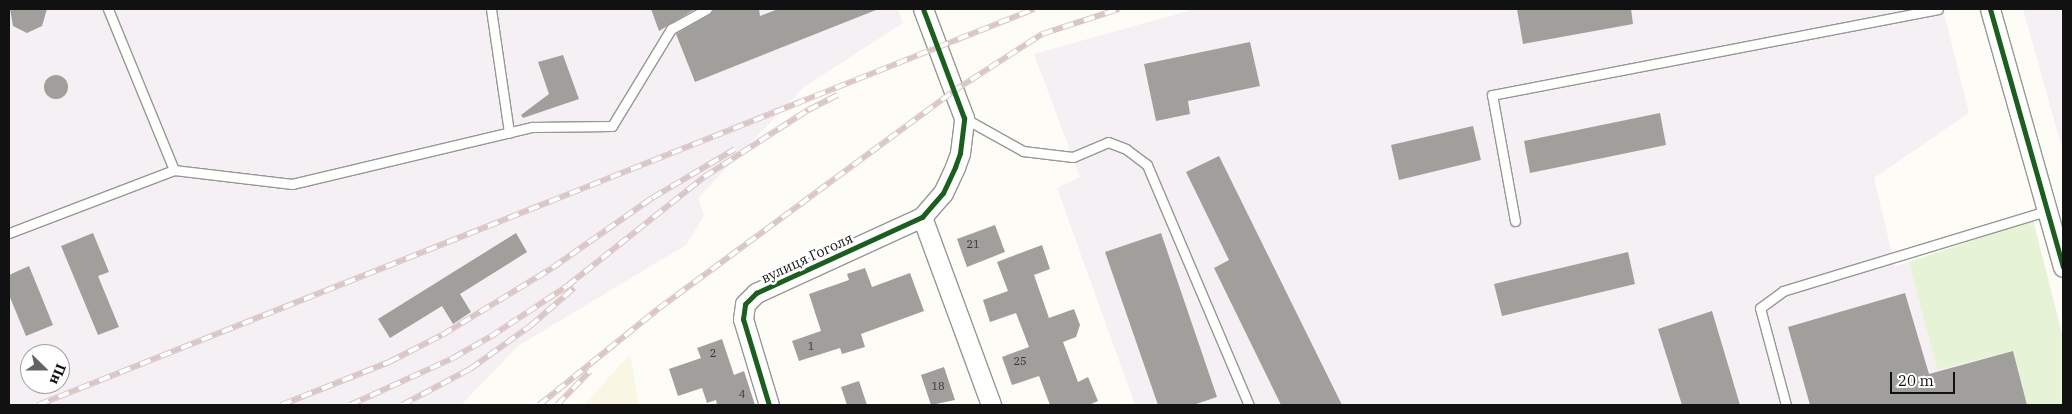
<!DOCTYPE html>
<meta charset="utf-8">
<style>
body{margin:0}
#map{position:relative;width:2072px;height:414px;overflow:hidden;background:#fdfcf7;font-family:"IBM Plex Serif",serif}
div>[style]{position:absolute}
.industrial>*{inset:0;background:#f5f0f3}
.farmland>*{inset:0;background:#f9f7e4}
.green>*{inset:0;background:#e7f3d7}
.building>*{inset:0;background:#a19f9c}
.round{border-radius:50%}
.roads{filter:drop-shadow(1px 0 #979795) drop-shadow(-1px 0 #979795) drop-shadow(0 1px #979795) drop-shadow(0 -1px #979795)}
.service>*{height:9px;margin:-4.5px;padding:0 4.5px;transform-origin:4.5px;border-radius:4.5px;background:#fffffe}
.minor>*{height:19px;margin:-9.5px;padding:0 9.5px;transform-origin:9.5px;border-radius:9.5px;background:#fffffe}
.rail>*{height:5.5px;margin-top:-2.75px;transform-origin:0;background:repeating-linear-gradient(90deg,#fff 0 11px,#d9c6c7 0 22px);box-sizing:border-box;border-block:1px solid #d9c6c7}
.cycleway>*{height:5px;margin:-2.5px;padding:0 2.5px;transform-origin:2.5px;border-radius:2.5px;background:#1b5e20}
span{translate:-50% -50%;white-space:nowrap;text-align:center;line-height:1.15;-webkit-text-stroke:5px #fff;paint-order:stroke}
.number-label{font-size:11px;color:#353434}
.number-label span{-webkit-text-stroke-width:0}
.street-label{font-size:14px;color:#111}
.frame{position:absolute;inset:0;border:10px solid #111;pointer-events:none}
.north{position:absolute;left:20px;top:344px;width:50px;height:50px;box-sizing:border-box;background:#fff;border:1px solid #a0a0a0;border-radius:50%;rotate:112deg;font-size:14px;font-weight:700;line-height:20px;text-align:center;color:#111}
.north::after{content:'';display:block;margin:auto;width:18px;height:22px;background:#646362;clip-path:polygon(50% 0,100% 100%,50% 72%,0 100%)}
.scale{position:absolute;left:1890px;top:372px;width:65px;height:22px;box-sizing:border-box;border:2px solid #111;border-top:0;padding-left:6px;font-size:15px;line-height:18px;white-space:nowrap;color:#111;-webkit-text-stroke:4px #fff;paint-order:stroke}
</style>
<div id="map">
<div class="industrial">
<i style="clip-path:polygon(evenodd,9px 9px,898px 9px,903px 23px,804px 87px,698px 198px,704px 216px,686px 245px,518px 346px,462px 404px,9px 405px,9px 9px,30px 354px,60px 354px,60px 384px,30px 384px,30px 354px)"></i>
<i style="clip-path:polygon(1195px 9px,1943px 9px,1969px 113px,1874px 178px,1895px 266px,1909px 262px,1937px 370px,2013px 351px,2027px 405px,1135px 405px,1057px 188px,1080px 177px,1034px 54px)"></i>
<i style="clip-path:polygon(2023px 9px,2063px 9px,2063px 151px,2062px 148px)"></i>
</div>
<div class="farmland">
<i style="clip-path:polygon(630px 354px,639px 405px,584px 405px)"></i>
</div>
<div class="green">
<i style="clip-path:polygon(2033px 220px,2063px 337px,2063px 405px,2027px 405px,2013px 351px,1937px 370px,1909px 262px)"></i>
</div>
<div class="building">
<i style="clip-path:polygon(10px 9px,47px 9px,42px 26px,27px 33px,13px 26px)"></i>
<i style="clip-path:polygon(651px 9px,695px 9px,659px 31px)"></i>
<i style="clip-path:polygon(713px 9px,759px 9px,760px 16px,778px 9px,876px 10px,695px 82px,676px 34px,710px 14px)"></i>
<i style="clip-path:polygon(1517px 9px,1631px 9px,1633px 24px,1523px 44px)"></i>
<i style="clip-path:polygon(1250px 42px,1260px 86px,1188px 101px,1190px 114px,1156px 121px,1144px 64px)"></i>
<i style="clip-path:polygon(563px 55px,579px 99px,523px 118px,521px 115px,549px 94px,538px 62px)"></i>
<i class="round" style="left:44px;top:75px;width:24px;height:24px"></i>
<i style="clip-path:polygon(1660px 113px,1666px 145px,1530px 173px,1524px 141px)"></i>
<i style="clip-path:polygon(1473px 126px,1481px 160px,1399px 180px,1391px 145px)"></i>
<i style="clip-path:polygon(1219px 156px,1342px 405px,1281px 405px,1214px 268px,1229px 260px,1186px 172px)"></i>
<i style="clip-path:polygon(995px 225px,1005px 252px,967px 267px,957px 239px)"></i>
<i style="clip-path:polygon(93px 233px,109px 272px,98px 276px,119px 327px,98px 335px,61px 246px)"></i>
<i style="clip-path:polygon(516px 233px,527px 252px,460px 294px,471px 312px,453px 324px,442px 306px,390px 338px,378px 319px)"></i>
<i style="clip-path:polygon(1161px 233px,1217px 397px,1193px 405px,1158px 405px,1105px 252px)"></i>
<i style="clip-path:polygon(1042px 245px,1050px 269px,1034px 275px,1049px 318px,1074px 309px,1080px 325px,1076px 337px,1063px 342px,1078px 382px,1088px 377px,1098px 401px,1089px 405px,1050px 405px,1039px 376px,1012px 385px,1002px 357px,1029px 347px,1016px 313px,990px 322px,983px 300px,1008px 291px,997px 262px)"></i>
<i style="clip-path:polygon(1628px 252px,1635px 284px,1502px 316px,1494px 284px)"></i>
<i style="clip-path:polygon(29px 266px,53px 325px,26px 336px,9px 295px,9px 275px)"></i>
<i style="clip-path:polygon(865px 268px,872px 287px,910px 273px,924px 311px,861px 334px,865px 347px,842px 354px,840px 348px,799px 361px,792px 341px,821px 331px,809px 294px,849px 280px,847px 274px)"></i>
<i style="clip-path:polygon(1905px 293px,1929px 374px,2013px 351px,2027px 405px,1810px 405px,1788px 327px)"></i>
<i style="clip-path:polygon(1712px 311px,1740px 405px,1682px 405px,1658px 329px)"></i>
<i style="clip-path:polygon(722px 339px,734px 375px,744px 371px,755px 405px,717px 405px,716px 400px,707px 403px,702px 388px,678px 396px,669px 369px,701px 358px,697px 348px)"></i>
<i style="clip-path:polygon(944px 367px,955px 400px,931px 405px,921px 375px)"></i>
<i style="clip-path:polygon(859px 381px,867px 405px,847px 405px,841px 387px)"></i>
</div>
<div class="roads">
<div class="service">
<i style="left:491px;top:9px;width:125px;rotate:81.7deg"></i>
<i style="left:964px;top:118px;width:68px;rotate:29.2deg"></i>
<i style="left:1023px;top:151px;width:50px;rotate:6.8deg"></i>
<i style="left:1073px;top:157px;width:38px;rotate:-23deg"></i>
<i style="left:1108px;top:142px;width:19px;rotate:21deg"></i>
<i style="left:1126px;top:149px;width:26px;rotate:37deg"></i>
<i style="left:1147px;top:165px;width:261px;rotate:67deg"></i>
<i style="left:174px;top:170px;width:119px;rotate:6.8deg"></i>
<i style="left:292px;top:184px;width:247px;rotate:-13.4deg"></i>
<i style="left:532px;top:127px;width:80px;rotate:-0.7deg"></i>
<i style="left:612px;top:126px;width:114px;rotate:-58.7deg"></i>
<i style="left:671px;top:29px;width:41px;rotate:-29.1deg"></i>
<i style="left:1515px;top:221px;width:128px;rotate:-100.3deg"></i>
<i style="left:1492px;top:95px;width:454px;rotate:-10.9deg"></i>
<i style="left:9px;top:233px;width:177px;rotate:-20.9deg"></i>
<i style="left:174px;top:170px;width:174px;rotate:-112.3deg"></i>
<i style="left:1786px;top:405px;width:100px;rotate:-105deg"></i>
<i style="left:1760px;top:308px;width:29px;rotate:-36deg"></i>
<i style="left:1783px;top:291px;width:275px;rotate:-16.9deg"></i>
</div>
<div class="minor">
<i style="left:1990px;top:9px;width:268px;rotate:74.2deg"></i>
<i style="left:922px;top:217px;width:200px;rotate:69.8deg"></i>
<i style="left:769px;top:405px;width:90px;rotate:-106.8deg"></i>
<i style="left:743px;top:319px;width:15px;rotate:-82deg"></i>
<i style="left:745px;top:304px;width:16px;rotate:-45deg"></i>
<i style="left:756px;top:293px;width:183px;rotate:-24.6deg"></i>
<i style="left:922px;top:217px;width:32px;rotate:-49deg"></i>
<i style="left:943px;top:193px;width:29px;rotate:-65deg"></i>
<i style="left:955px;top:167px;width:15px;rotate:-70deg"></i>
<i style="left:960px;top:153px;width:35px;rotate:-83deg"></i>
<i style="left:964px;top:118px;width:116px;rotate:-110.6deg"></i>
</div>
</div>
<div class="rail">
<i style="left:38px;top:405px;width:1072px;rotate:-21.68deg"></i>
<i style="left:281px;top:405px;width:116px;rotate:-21.7deg"></i>
<i style="left:389px;top:362px;width:59px;rotate:-27deg"></i>
<i style="left:442px;top:335px;width:129px;rotate:-31.3deg"></i>
<i style="left:552px;top:268px;width:122px;rotate:-35deg"></i>
<i style="left:652px;top:198px;width:96px;rotate:-30.6deg"></i>
<i style="left:350px;top:405px;width:113px;rotate:-24.5deg"></i>
<i style="left:453px;top:358px;width:43px;rotate:-29.6deg"></i>
<i style="left:490px;top:337px;width:92px;rotate:-33.5deg"></i>
<i style="left:567px;top:286px;width:175px;rotate:-38.5deg"></i>
<i style="left:704px;top:177px;width:124px;rotate:-32.8deg"></i>
<i style="left:808px;top:110px;width:33px;rotate:-27deg"></i>
<i style="left:402px;top:405px;width:77px;rotate:-27.9deg"></i>
<i style="left:470px;top:369px;width:74px;rotate:-35.6deg"></i>
<i style="left:530px;top:326px;width:58px;rotate:-40.8deg"></i>
<i style="left:539px;top:405px;width:153px;rotate:-38.9deg"></i>
<i style="left:658px;top:309px;width:365px;rotate:-36.4deg"></i>
<i style="left:952px;top:92px;width:107px;rotate:-32.8deg"></i>
<i style="left:1042px;top:34px;width:81px;rotate:-18deg"></i>
<i style="left:557px;top:405px;width:47px;rotate:-45.9deg"></i>
</div>
<div class="cycleway">
<i style="left:1990px;top:9px;width:268px;rotate:74.2deg"></i>
<i style="left:769px;top:405px;width:90px;rotate:-106.8deg"></i>
<i style="left:743px;top:319px;width:15px;rotate:-82deg"></i>
<i style="left:745px;top:304px;width:16px;rotate:-45deg"></i>
<i style="left:756px;top:293px;width:183px;rotate:-24.6deg"></i>
<i style="left:922px;top:217px;width:32px;rotate:-49deg"></i>
<i style="left:943px;top:193px;width:29px;rotate:-65deg"></i>
<i style="left:955px;top:167px;width:15px;rotate:-70deg"></i>
<i style="left:960px;top:153px;width:35px;rotate:-83deg"></i>
<i style="left:964px;top:118px;width:116px;rotate:-110.6deg"></i>
</div>
<div class="number-label">
<span style="left:973px;top:244px">21</span>
<span style="left:811px;top:346px">1</span>
<span style="left:713px;top:353px">2</span>
<span style="left:1020px;top:361px">25</span>
<span style="left:938px;top:386px">18</span>
<span style="left:742px;top:394px">4</span>
</div>
<div class="street-label">
<span style="left:807px;top:258px;rotate:-25deg">вулиця Гоголя</span>
</div>
<div class="frame"></div>
<div class="north">Пн</div>
<div class="scale">20 m</div>
</div>
